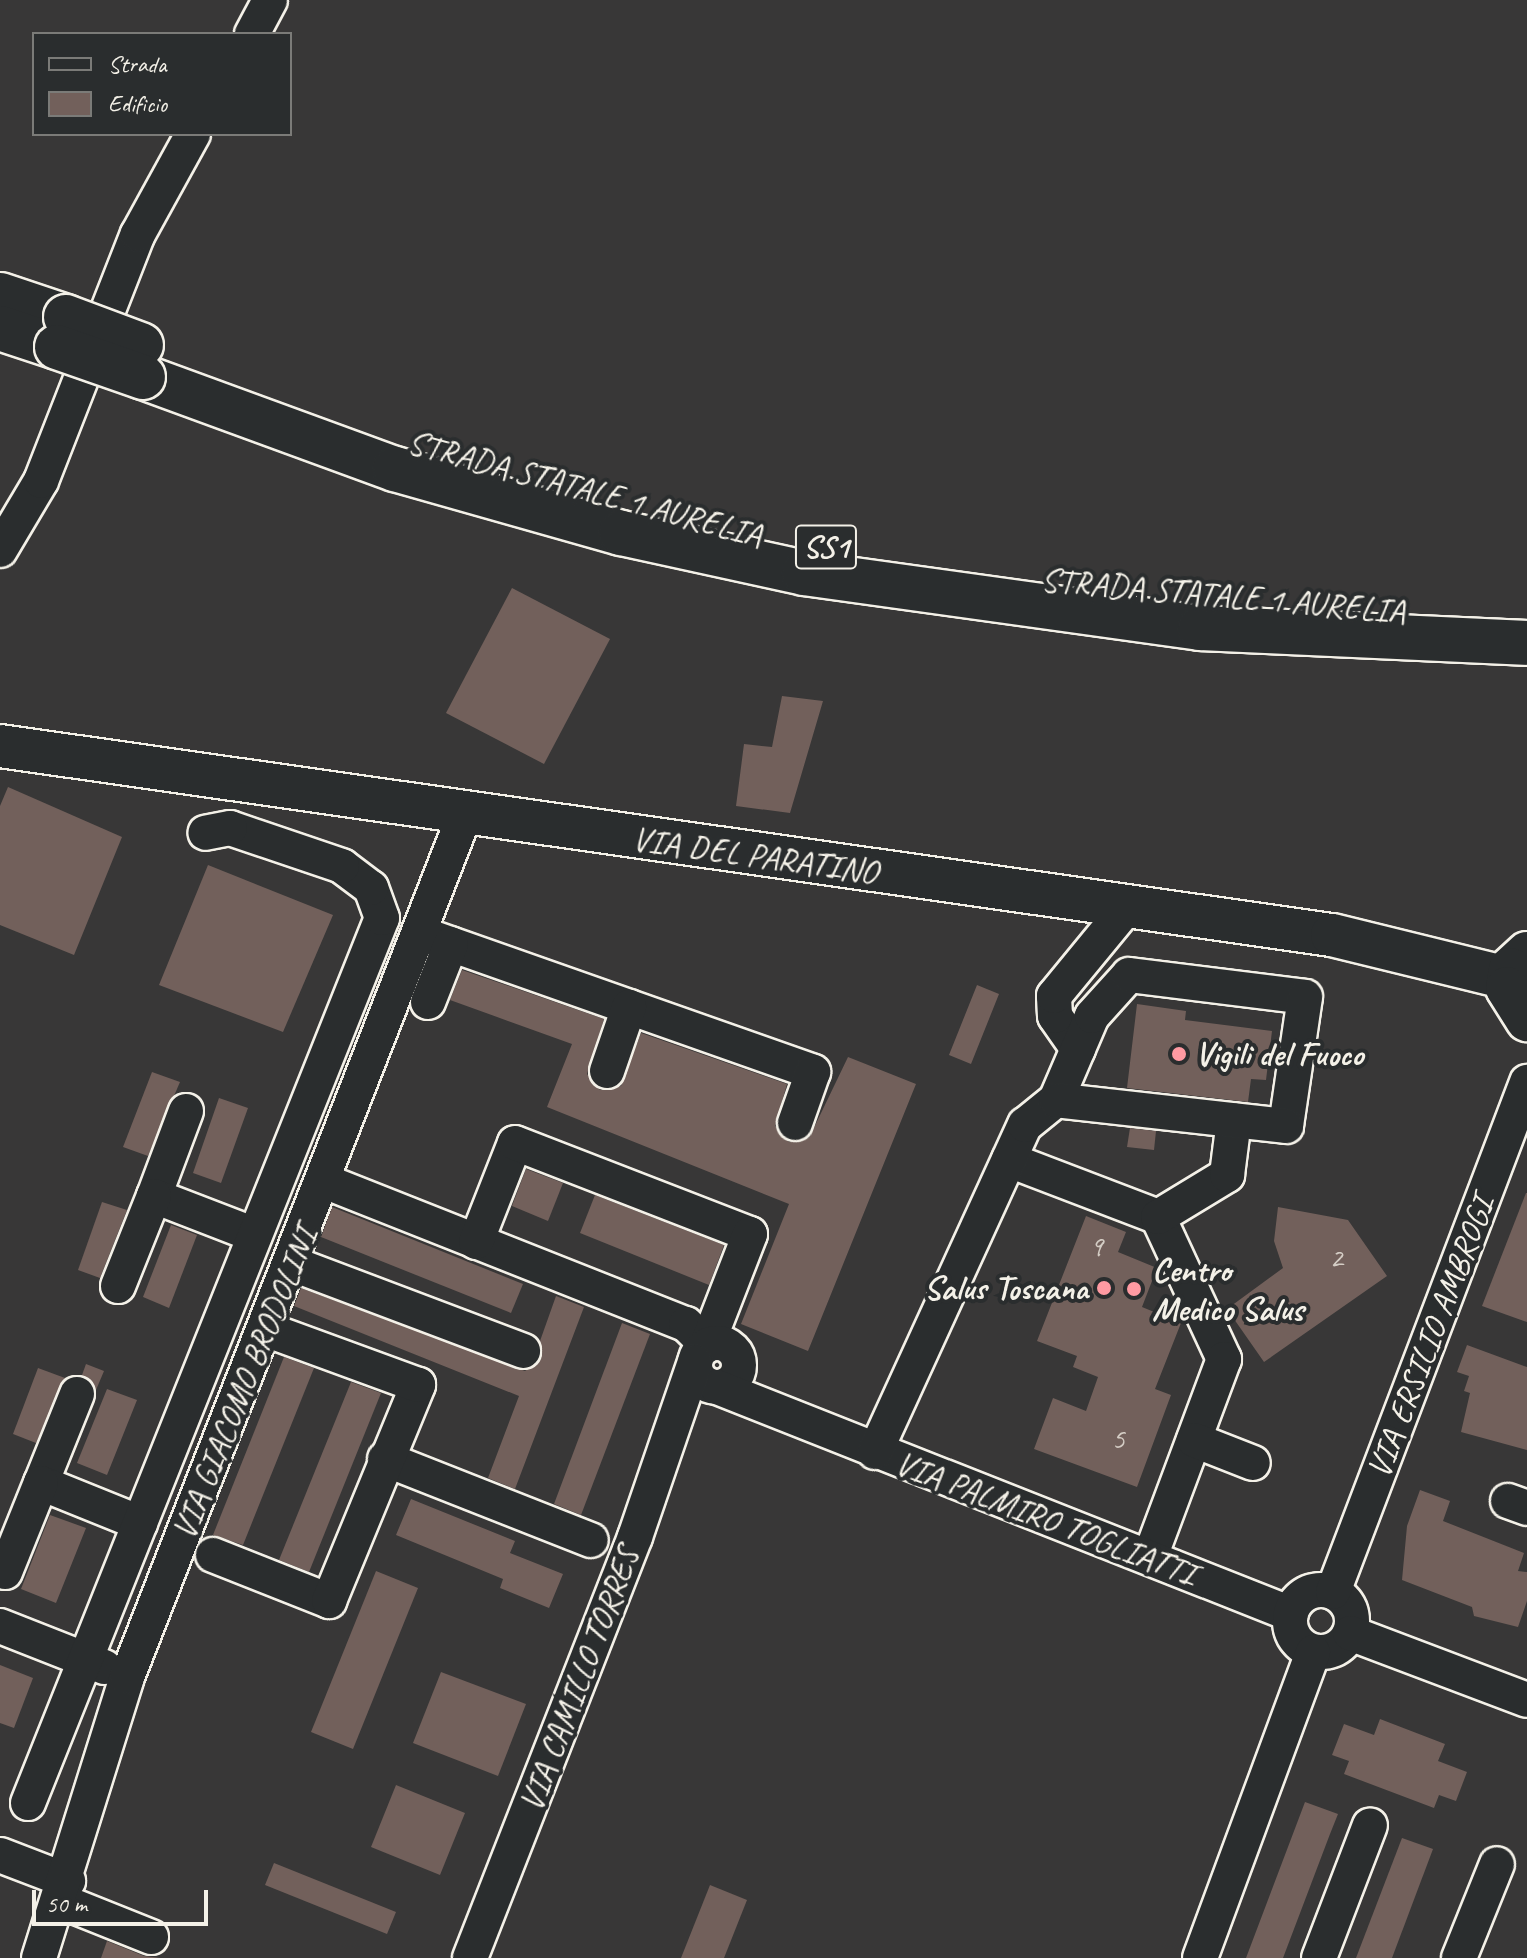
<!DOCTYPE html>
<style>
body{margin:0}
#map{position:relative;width:1527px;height:1958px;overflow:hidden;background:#383737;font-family:Caveat,sans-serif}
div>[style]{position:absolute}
.building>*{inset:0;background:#72605b}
.roads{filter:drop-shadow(2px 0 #f4f1e8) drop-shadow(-2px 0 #f4f1e8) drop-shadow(0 2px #f4f1e8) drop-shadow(0 -2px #f4f1e8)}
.minor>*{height:34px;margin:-17px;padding:0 17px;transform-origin:17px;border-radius:17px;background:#2a2d2e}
.minor>.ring{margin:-17px;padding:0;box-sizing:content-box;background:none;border:34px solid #2a2d2e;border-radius:50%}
.major>*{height:42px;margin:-21px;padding:0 21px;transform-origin:21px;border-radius:21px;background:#2a2d2e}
.highway>*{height:44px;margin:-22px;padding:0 22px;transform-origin:22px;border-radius:22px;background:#2a2d2e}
.bridges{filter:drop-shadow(2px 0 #f4f1e8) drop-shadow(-2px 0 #f4f1e8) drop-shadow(0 2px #f4f1e8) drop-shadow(0 -2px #f4f1e8)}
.highway-bridge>*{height:44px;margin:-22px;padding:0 22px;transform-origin:22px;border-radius:22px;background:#2a2d2e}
.dots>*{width:22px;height:22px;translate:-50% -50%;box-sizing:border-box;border:4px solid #2a2d2e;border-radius:50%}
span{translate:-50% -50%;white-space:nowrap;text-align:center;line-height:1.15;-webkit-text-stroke:8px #2a2d2e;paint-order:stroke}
.number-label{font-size:30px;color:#d4cdc5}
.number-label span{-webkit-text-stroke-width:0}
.shield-label span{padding:2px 6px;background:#2a2d2e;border:2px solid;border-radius:6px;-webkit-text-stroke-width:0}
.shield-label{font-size:32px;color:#f4f1e8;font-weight:700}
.street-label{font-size:34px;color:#f4f1e8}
.poi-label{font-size:34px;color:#f4f1e8;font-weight:700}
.left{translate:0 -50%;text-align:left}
.right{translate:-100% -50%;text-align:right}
.legend{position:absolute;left:32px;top:32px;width:260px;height:104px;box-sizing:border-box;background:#2a2d2e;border:2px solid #7b7b78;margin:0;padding:10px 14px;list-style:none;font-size:24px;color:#f4f1e8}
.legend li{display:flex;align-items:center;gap:16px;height:40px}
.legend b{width:40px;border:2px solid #7b7b78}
.scale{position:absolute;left:32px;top:1890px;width:176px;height:36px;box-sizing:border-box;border:4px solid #f4f1e8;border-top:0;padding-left:10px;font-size:24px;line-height:28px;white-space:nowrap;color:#f4f1e8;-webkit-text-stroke:6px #2a2d2e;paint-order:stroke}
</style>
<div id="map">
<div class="building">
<i style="clip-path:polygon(512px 588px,610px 639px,544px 764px,446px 713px)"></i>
<i style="clip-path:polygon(782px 696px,823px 701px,790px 813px,736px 806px,744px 744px,772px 747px)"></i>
<i style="clip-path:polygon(8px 787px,122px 837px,74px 955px,0 925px,0 806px)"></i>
<i style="clip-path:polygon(208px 865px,333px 915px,283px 1032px,159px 985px)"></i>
<i style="clip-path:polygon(462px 970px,604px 1019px,587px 1074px,600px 1090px,621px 1086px,641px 1033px,787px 1084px,775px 1126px,789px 1142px,809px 1138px,848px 1057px,916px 1084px,808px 1351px,741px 1324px,789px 1204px,547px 1107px,572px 1044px,450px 1000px)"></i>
<i style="clip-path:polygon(977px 985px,999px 994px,971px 1064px,949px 1055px)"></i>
<i style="clip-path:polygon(1137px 1004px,1186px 1011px,1185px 1020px,1272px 1031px,1266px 1080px,1251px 1079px,1248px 1102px,1127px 1088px)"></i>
<i style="clip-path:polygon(152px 1072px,180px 1082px,148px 1156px,123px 1147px)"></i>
<i style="clip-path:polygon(219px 1098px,248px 1108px,221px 1183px,193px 1173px)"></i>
<i style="clip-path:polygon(1130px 1128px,1156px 1131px,1154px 1150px,1127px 1147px)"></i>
<i style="clip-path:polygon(526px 1169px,563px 1183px,548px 1221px,512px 1206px)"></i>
<i style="clip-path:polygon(1526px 1193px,1527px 1193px,1527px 1322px,1482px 1306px)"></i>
<i style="clip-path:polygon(595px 1195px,724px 1245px,709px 1285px,580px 1233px)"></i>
<i style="clip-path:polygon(102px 1202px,127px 1210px,100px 1278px,78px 1270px)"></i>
<i style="clip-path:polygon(332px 1207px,523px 1284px,511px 1313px,321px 1237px)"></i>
<i style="clip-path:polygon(1278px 1207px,1348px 1220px,1387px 1276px,1264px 1362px,1227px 1309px,1283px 1268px,1274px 1241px)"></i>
<i style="clip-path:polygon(1086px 1216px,1126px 1232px,1118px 1252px,1157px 1268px,1142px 1307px,1181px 1323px,1155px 1389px,1171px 1395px,1137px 1487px,1034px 1449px,1053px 1398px,1086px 1411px,1098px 1377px,1073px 1367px,1077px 1356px,1037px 1341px)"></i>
<i style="clip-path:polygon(171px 1225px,197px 1235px,169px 1308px,143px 1297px)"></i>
<i style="clip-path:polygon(301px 1288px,525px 1371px,541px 1359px,540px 1341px,556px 1296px,584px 1307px,515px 1489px,488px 1478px,519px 1396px,294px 1306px)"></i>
<i style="clip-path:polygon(622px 1323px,650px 1334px,581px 1515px,554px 1504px)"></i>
<i style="clip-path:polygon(1467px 1345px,1527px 1367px,1527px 1450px,1461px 1432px,1470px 1393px,1464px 1391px,1469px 1376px,1457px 1372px)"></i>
<i style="clip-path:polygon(284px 1357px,314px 1368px,243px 1545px,213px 1535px)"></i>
<i style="clip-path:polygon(86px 1364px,104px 1371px,96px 1390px,82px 1375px)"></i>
<i style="clip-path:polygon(38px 1368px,65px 1378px,36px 1443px,13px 1434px)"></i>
<i style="clip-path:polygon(351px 1382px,381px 1393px,309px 1572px,279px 1560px)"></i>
<i style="clip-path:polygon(107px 1389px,137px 1400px,107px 1475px,77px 1463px)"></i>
<i style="clip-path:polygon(1420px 1490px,1450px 1501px,1443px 1521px,1524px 1553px,1518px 1571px,1527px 1572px,1527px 1601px,1518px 1627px,1474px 1616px,1472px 1607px,1402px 1580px,1407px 1526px)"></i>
<i style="clip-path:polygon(411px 1499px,515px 1541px,510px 1553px,563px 1574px,549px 1608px,500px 1588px,503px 1579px,396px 1535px)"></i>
<i style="clip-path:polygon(50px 1515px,86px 1528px,56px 1603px,21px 1589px)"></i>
<i style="clip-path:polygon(376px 1571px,418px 1588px,353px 1749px,311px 1732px)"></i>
<i style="clip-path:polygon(0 1665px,33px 1678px,14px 1728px,0 1723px)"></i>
<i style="clip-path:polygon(441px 1672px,526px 1704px,498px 1776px,413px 1743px)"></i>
<i style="clip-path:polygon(1380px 1719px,1445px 1744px,1438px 1761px,1467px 1772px,1456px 1801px,1439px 1795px,1434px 1808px,1344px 1774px,1349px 1761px,1332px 1755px,1344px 1724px,1374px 1735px)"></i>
<i style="clip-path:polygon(396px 1785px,465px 1813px,440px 1875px,371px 1847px)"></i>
<i style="clip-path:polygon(1305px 1802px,1338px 1814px,1330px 1834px,1283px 1958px,1246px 1958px)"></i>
<i style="clip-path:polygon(1402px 1838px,1433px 1849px,1392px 1958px,1356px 1958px)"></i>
<i style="clip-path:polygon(274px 1863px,396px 1912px,387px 1934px,265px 1885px)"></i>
<i style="clip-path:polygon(710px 1885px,747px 1900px,724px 1958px,681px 1958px)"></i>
<i style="clip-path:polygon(107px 1941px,144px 1956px,160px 1958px,101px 1958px)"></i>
</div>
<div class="roads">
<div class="minor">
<i style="left:252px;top:34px;width:38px;rotate:-62deg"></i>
<i style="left:0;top:550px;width:80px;rotate:-59.3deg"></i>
<i style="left:41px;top:481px;width:265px;rotate:-68.6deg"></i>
<i style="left:138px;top:234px;width:114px;rotate:-61.2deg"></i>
<i style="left:419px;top:933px;width:418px;rotate:19.4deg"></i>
<i style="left:813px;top:1072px;width:54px;rotate:109.4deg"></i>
<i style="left:428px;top:1002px;width:62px;rotate:-68.4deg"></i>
<i style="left:1078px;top:1049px;width:40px;rotate:-124.9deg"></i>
<i style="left:1055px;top:1016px;width:20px;rotate:-93deg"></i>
<i style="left:1054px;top:996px;width:117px;rotate:-50.6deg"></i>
<i style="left:607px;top:1071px;width:68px;rotate:-71deg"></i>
<i style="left:186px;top:1111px;width:91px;rotate:110.6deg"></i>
<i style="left:154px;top:1196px;width:108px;rotate:21.1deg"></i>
<i style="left:1009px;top:1160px;width:160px;rotate:20.9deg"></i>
<i style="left:1158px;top:1217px;width:157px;rotate:65.1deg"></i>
<i style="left:1224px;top:1359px;width:211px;rotate:110.5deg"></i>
<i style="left:324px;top:1181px;width:389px;rotate:21.6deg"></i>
<i style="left:686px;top:1324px;width:30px;rotate:45deg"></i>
<i style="left:1158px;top:1217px;width:81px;rotate:-31.3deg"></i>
<i style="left:1227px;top:1175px;width:55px;rotate:-82.7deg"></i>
<i style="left:476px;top:1242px;width:106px;rotate:-68.5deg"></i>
<i style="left:515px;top:1143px;width:252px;rotate:21.2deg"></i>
<i style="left:750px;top:1234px;width:119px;rotate:111.2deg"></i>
<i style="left:293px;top:1264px;width:246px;rotate:20.7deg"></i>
<i style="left:118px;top:1286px;width:97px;rotate:-68.2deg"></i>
<i class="ring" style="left:695px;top:1343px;width:10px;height:10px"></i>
<i style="left:717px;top:1387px;width:617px;rotate:21.58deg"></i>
<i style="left:77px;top:1394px;width:96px;rotate:112deg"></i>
<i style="left:41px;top:1483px;width:107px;rotate:22deg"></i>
<i style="left:1194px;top:1440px;width:63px;rotate:21.3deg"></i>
<i style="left:875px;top:1452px;width:360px;rotate:-65.4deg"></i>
<i style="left:1025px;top:1125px;width:40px;rotate:-39deg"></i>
<i style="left:1056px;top:1100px;width:91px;rotate:-66.8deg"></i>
<i style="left:1092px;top:1016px;width:55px;rotate:-47.9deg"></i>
<i style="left:1129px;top:975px;width:177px;rotate:7.1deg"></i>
<i style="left:1305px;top:997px;width:130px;rotate:98.4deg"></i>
<i style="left:1286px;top:1126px;width:231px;rotate:-173.6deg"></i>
<i style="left:385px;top:1459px;width:221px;rotate:21.5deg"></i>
<i style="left:1508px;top:1501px;width:20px;rotate:20deg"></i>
<i style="left:213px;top:1555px;width:125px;rotate:21.6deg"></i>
<i style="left:329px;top:1601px;width:234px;rotate:-67.6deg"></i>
<i style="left:418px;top:1385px;width:160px;rotate:-159.9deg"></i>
<i style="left:5px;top:1572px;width:96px;rotate:-68deg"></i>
<i class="ring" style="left:1290px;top:1590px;width:28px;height:28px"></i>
<i style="left:1333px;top:1592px;width:546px;rotate:-69.17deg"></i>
<i style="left:0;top:1626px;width:112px;rotate:21.5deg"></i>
<i style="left:1350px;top:1633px;width:189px;rotate:20.7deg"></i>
<i style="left:28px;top:1803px;width:953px;rotate:-68.2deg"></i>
<i style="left:382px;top:918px;width:32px;rotate:-110deg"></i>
<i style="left:371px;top:888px;width:36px;rotate:-143deg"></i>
<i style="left:342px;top:866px;width:118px;rotate:-161.3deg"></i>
<i style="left:230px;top:828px;width:25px;rotate:169deg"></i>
<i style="left:0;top:1855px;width:73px;rotate:20.9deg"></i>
<i style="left:61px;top:1901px;width:97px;rotate:21.8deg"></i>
<i style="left:39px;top:1958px;width:294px;rotate:-72.6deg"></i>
<i style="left:127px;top:1677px;width:927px;rotate:-68.61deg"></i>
<i style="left:470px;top:1958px;width:452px;rotate:-68.6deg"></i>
<i style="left:635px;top:1537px;width:185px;rotate:-71.1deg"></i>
<i style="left:1200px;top:1958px;width:326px;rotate:-69.7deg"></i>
<i style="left:1319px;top:1958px;width:142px;rotate:-69deg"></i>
<i style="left:1459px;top:1958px;width:101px;rotate:-68deg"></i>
</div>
<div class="major">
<i style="left:0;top:746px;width:1345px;rotate:8.08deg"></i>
<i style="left:1332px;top:935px;width:180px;rotate:13.8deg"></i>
<i style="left:1527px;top:953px;width:23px;rotate:137deg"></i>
<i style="left:1510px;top:969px;width:19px;rotate:99deg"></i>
<i style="left:1507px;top:988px;width:38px;rotate:58deg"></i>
</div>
<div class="highway">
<i style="left:0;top:295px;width:70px;rotate:18.4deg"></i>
<i style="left:0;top:328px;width:60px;rotate:18.4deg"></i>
<i style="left:143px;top:377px;width:268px;rotate:20.1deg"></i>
<i style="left:395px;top:469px;width:235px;rotate:15.8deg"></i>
<i style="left:621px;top:533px;width:187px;rotate:12.3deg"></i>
<i style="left:804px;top:573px;width:400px;rotate:7.9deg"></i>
<i style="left:1200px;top:628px;width:327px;rotate:2.6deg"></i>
</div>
</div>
<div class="bridges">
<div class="highway-bridge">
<i style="left:66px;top:317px;width:80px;rotate:20.5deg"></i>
<i style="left:57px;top:347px;width:91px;rotate:19.2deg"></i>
</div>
</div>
<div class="dots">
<i style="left:1179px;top:1054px;background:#ff9aa2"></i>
<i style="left:1104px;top:1288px;background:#ff9aa2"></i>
<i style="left:1134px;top:1289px;background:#ff9aa2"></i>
</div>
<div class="number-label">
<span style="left:1096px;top:1246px">9</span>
<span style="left:1336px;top:1257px">2</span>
<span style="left:1118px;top:1438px">5</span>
</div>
<div class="shield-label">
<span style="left:826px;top:547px">SS1</span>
</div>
<div class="street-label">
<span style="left:585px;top:488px;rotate:15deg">STRADA STATALE 1 AURELIA</span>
<span style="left:1223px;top:595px;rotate:5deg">STRADA STATALE 1 AURELIA</span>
<span style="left:755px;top:855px;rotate:8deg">VIA DEL PARATINO</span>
<span style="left:1430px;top:1337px;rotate:-69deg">VIA ERSILIO AMBROGI</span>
<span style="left:244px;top:1383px;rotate:-68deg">VIA GIACOMO BRODOLINI</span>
<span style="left:1046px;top:1518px;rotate:21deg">VIA PALMIRO TOGLIATTI</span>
<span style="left:579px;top:1679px;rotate:-69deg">VIA CAMILLO TORRES</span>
</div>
<div class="poi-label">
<span class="left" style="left:1195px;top:1054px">Vigili del Fuoco</span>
<span class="left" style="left:1152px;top:1289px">Centro<br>Medico Salus</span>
<span class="right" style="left:1088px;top:1288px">Salus Toscana</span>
</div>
<ul class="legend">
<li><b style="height:10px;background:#2a2d2e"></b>Strada</li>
<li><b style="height:22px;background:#72605b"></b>Edificio</li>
</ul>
<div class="scale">50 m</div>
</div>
